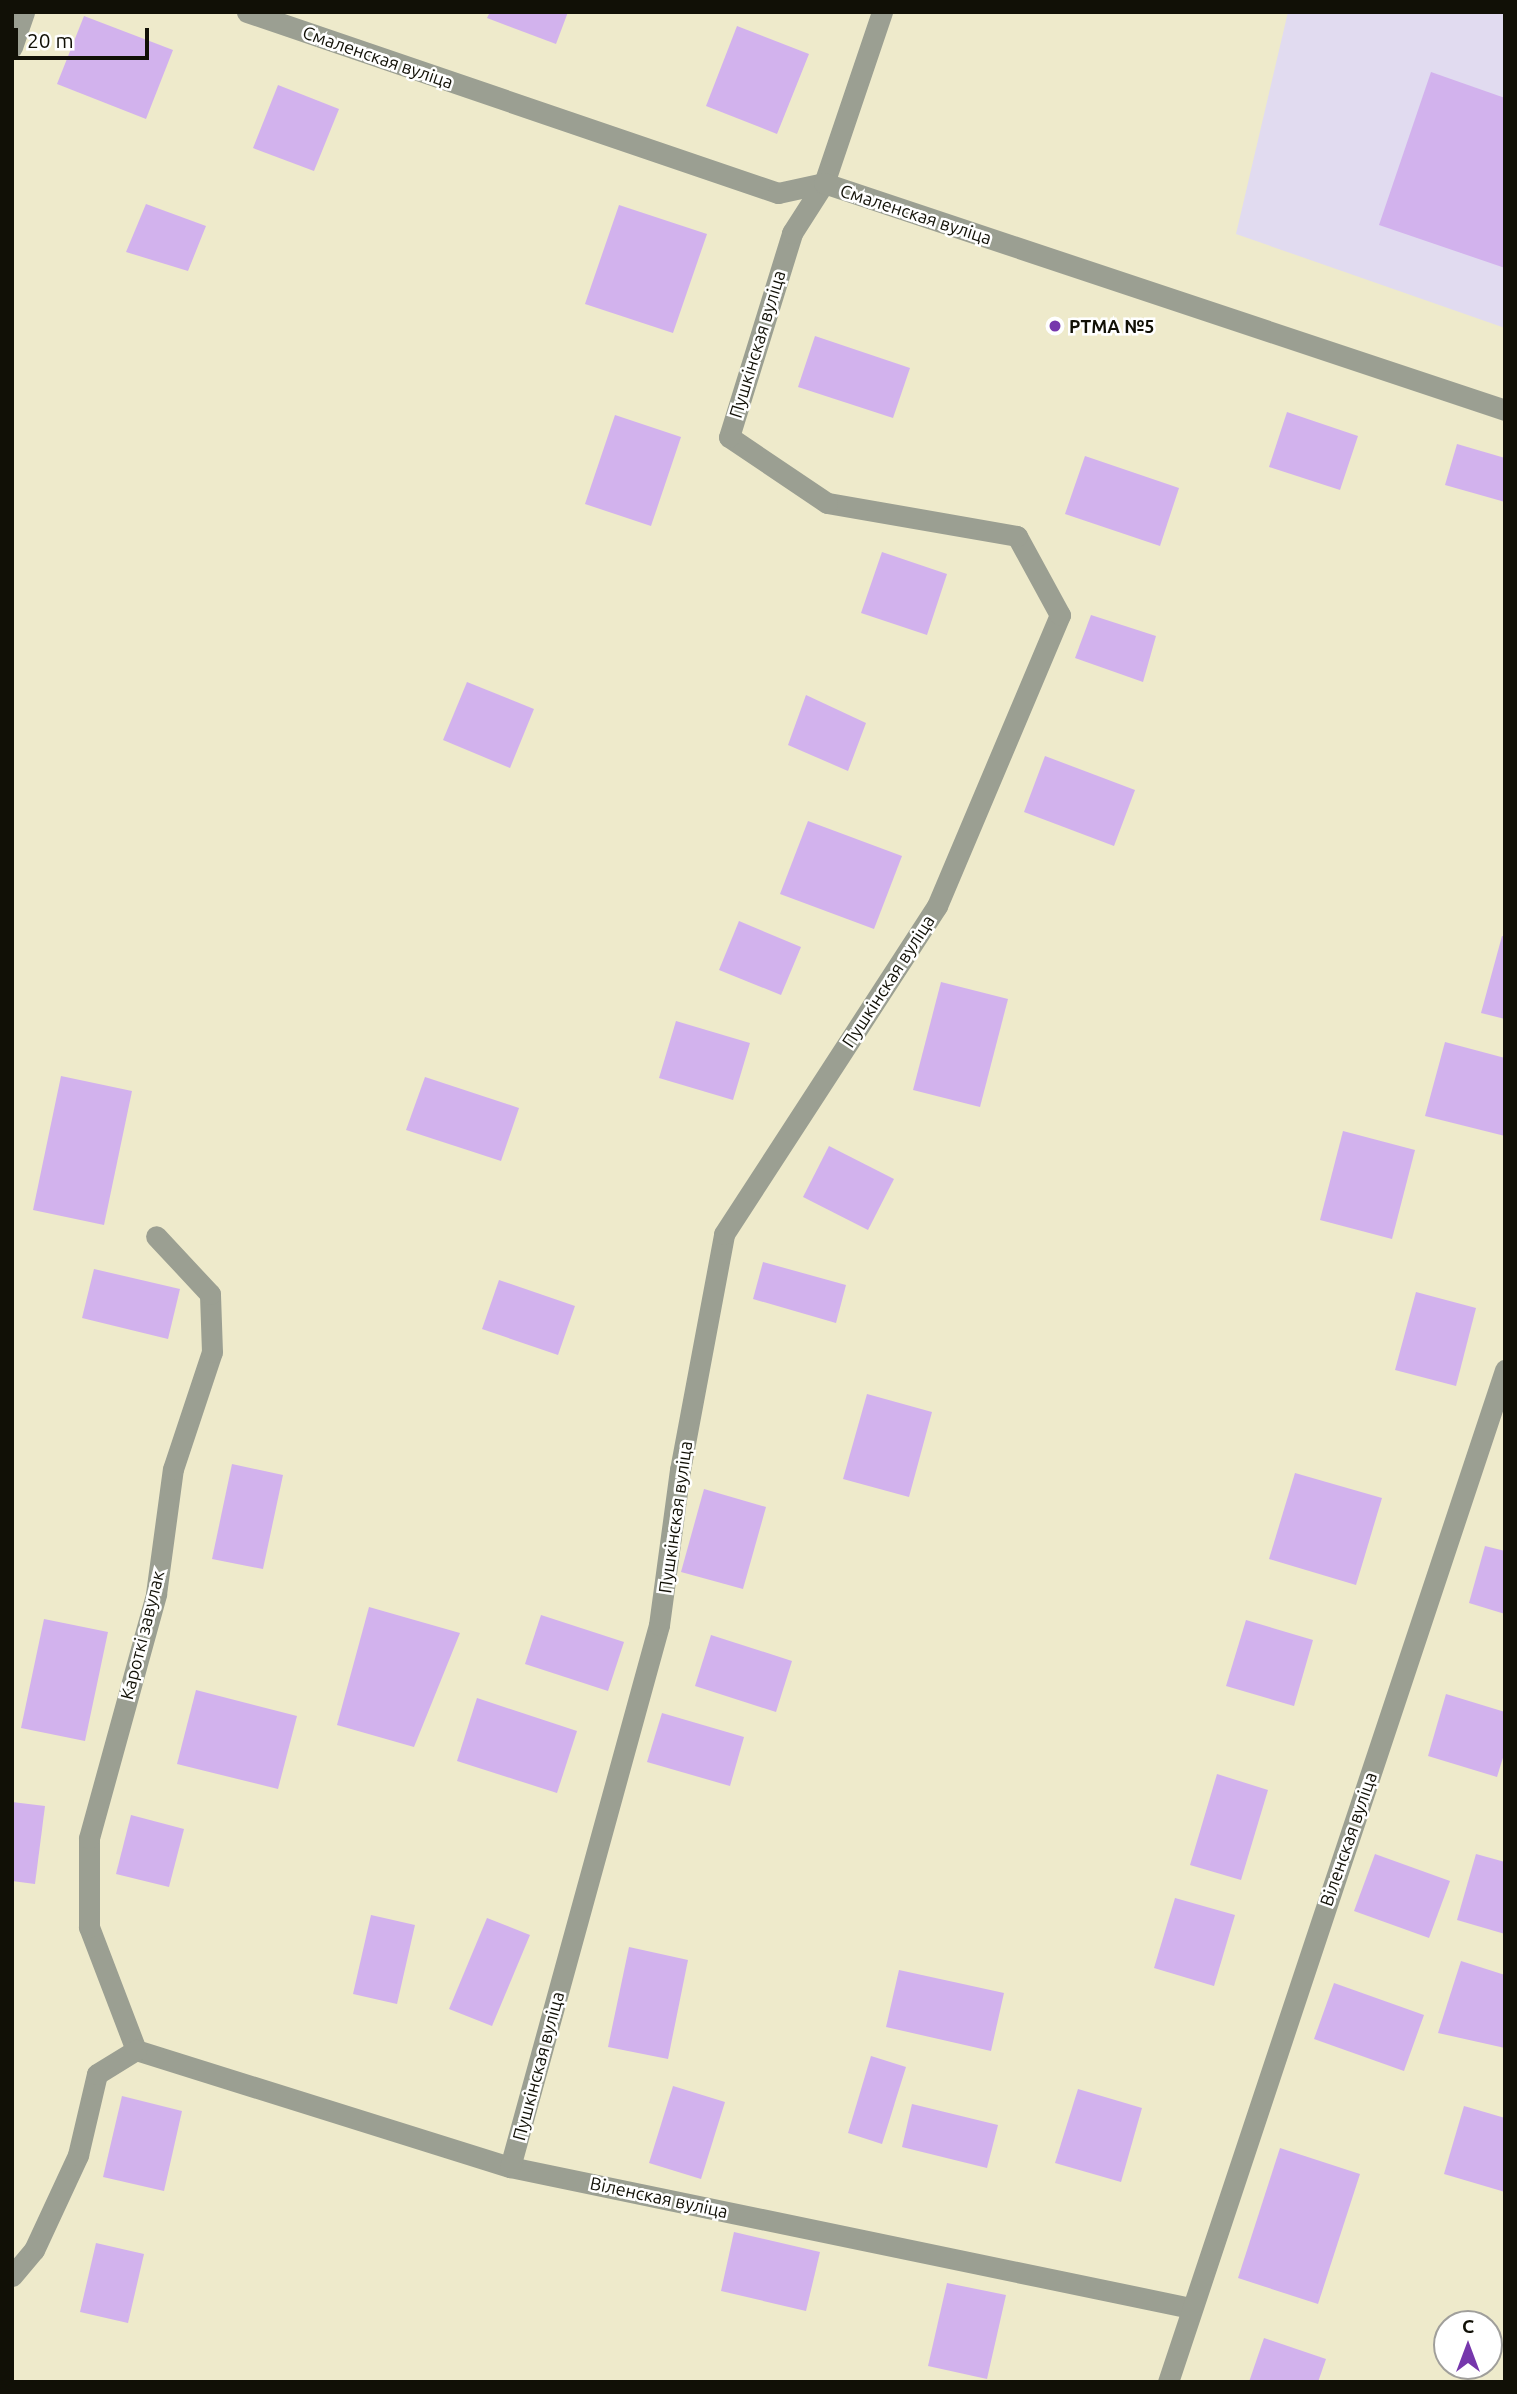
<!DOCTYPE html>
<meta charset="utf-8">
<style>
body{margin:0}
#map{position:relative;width:1517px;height:2394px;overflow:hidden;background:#eeeacb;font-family:Ubuntu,sans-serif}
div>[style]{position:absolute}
.medical>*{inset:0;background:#e1dbf0}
.building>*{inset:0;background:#d2b2ed}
.minor>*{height:21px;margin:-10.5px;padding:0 10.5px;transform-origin:10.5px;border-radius:10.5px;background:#9b9f92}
.tertiary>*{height:21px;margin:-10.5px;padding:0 10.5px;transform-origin:10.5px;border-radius:10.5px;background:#9b9f92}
.dots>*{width:19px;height:19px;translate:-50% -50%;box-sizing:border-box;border:4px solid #fff;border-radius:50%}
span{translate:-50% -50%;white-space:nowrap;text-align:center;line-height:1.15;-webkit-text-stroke:5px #fff;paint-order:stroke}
.street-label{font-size:18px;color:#111006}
.poi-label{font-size:18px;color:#111006;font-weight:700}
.left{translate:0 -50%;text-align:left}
.frame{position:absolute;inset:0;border:14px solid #111006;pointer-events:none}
.north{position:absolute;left:1433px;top:2310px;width:70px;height:70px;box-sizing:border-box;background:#fff;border:2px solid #a09f9b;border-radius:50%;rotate:0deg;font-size:19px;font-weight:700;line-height:28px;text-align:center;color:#111006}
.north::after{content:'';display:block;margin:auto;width:24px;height:32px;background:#7637ac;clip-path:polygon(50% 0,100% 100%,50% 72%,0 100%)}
.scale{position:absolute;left:14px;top:28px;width:135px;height:32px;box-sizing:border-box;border:4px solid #111006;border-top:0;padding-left:9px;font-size:21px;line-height:24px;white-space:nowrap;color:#111006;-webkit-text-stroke:5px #fff;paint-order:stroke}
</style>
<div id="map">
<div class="medical">
<i style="clip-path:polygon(1288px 12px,1505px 12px,1505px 328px,1236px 234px)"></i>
</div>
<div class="building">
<i style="clip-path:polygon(490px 12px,568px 12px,556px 44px,487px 18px)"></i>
<i style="clip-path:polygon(84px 16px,173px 50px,146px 119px,57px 84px)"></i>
<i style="clip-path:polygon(737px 26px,809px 54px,777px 134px,706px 106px)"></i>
<i style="clip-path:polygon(1431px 72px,1505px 98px,1505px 268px,1379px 225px)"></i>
<i style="clip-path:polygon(278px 85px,339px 109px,314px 171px,253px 148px)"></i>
<i style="clip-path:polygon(146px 204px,206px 226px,188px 271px,126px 252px)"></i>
<i style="clip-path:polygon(619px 205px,707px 234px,673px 333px,585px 304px)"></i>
<i style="clip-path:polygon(815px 336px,910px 368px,893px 418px,798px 387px)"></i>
<i style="clip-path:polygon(1287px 412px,1358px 436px,1340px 490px,1269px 467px)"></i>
<i style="clip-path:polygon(615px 415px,681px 437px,651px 526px,585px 504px)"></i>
<i style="clip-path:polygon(1457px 444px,1505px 458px,1505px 502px,1445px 485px)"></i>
<i style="clip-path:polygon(1085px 456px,1179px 488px,1160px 546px,1065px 514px)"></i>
<i style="clip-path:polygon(882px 552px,947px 574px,927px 635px,861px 613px)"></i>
<i style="clip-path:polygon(1091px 615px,1156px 636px,1143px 682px,1075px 658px)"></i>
<i style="clip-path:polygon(467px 682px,534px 709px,510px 768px,443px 740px)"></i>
<i style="clip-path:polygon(806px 695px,866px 723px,848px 771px,788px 745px)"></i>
<i style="clip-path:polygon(1045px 756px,1135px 790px,1114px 846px,1024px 812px)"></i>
<i style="clip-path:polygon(808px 821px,902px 856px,874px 929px,780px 894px)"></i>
<i style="clip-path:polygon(739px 921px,801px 947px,781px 995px,719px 970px)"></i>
<i style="clip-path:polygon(1502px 936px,1505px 937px,1505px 1019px,1481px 1013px)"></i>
<i style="clip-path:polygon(941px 982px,1008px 999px,980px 1107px,913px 1090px)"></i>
<i style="clip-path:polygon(676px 1021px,750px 1043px,733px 1100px,659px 1078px)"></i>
<i style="clip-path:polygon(1445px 1042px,1505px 1058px,1505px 1136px,1425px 1116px)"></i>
<i style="clip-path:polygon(61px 1076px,132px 1091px,104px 1225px,33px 1210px)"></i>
<i style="clip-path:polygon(425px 1077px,519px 1108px,501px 1161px,406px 1130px)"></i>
<i style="clip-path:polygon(1343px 1131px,1415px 1150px,1392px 1239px,1320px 1220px)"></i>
<i style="clip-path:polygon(829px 1146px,894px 1179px,868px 1230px,803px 1197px)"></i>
<i style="clip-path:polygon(763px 1262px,846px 1285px,836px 1323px,753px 1299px)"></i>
<i style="clip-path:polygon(94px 1269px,180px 1289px,168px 1339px,82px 1318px)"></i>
<i style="clip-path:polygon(499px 1280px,575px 1306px,558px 1355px,482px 1329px)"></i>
<i style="clip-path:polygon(1416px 1292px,1476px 1308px,1456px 1386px,1395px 1370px)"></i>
<i style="clip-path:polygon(867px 1394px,932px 1412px,909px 1497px,843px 1479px)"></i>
<i style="clip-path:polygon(232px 1464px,283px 1475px,263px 1569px,212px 1559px)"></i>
<i style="clip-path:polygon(1295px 1473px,1382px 1498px,1356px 1585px,1269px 1559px)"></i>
<i style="clip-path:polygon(704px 1489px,766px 1507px,743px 1589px,681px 1572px)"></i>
<i style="clip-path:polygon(1485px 1546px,1505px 1551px,1505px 1614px,1469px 1603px)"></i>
<i style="clip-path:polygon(369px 1607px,460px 1633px,414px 1747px,337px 1725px)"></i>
<i style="clip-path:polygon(541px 1615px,624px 1642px,608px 1691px,525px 1664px)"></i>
<i style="clip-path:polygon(44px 1619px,108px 1632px,85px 1741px,21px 1728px)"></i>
<i style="clip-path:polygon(1246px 1620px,1313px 1640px,1294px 1706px,1226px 1686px)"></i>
<i style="clip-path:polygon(711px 1635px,792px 1661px,776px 1712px,695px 1686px)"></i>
<i style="clip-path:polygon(196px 1690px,297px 1716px,278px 1789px,177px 1764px)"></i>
<i style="clip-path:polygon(1446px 1694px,1505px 1712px,1505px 1751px,1497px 1777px,1428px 1756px)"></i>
<i style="clip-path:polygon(477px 1698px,577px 1731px,557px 1793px,457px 1761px)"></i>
<i style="clip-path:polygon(662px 1713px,744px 1737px,730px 1786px,647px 1762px)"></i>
<i style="clip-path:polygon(1217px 1774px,1268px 1790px,1241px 1880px,1190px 1865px)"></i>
<i style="clip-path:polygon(12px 1802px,45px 1806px,35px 1884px,12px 1881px)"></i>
<i style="clip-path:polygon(131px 1815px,184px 1829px,169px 1887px,116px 1874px)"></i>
<i style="clip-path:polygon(1375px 1854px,1450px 1881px,1429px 1938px,1354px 1911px)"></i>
<i style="clip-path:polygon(1476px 1854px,1505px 1862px,1505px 1934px,1457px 1920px)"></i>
<i style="clip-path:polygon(1175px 1898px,1235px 1915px,1214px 1986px,1154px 1968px)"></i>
<i style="clip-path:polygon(371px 1915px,415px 1925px,397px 2004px,353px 1994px)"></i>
<i style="clip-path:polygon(487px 1918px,530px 1935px,492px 2026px,449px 2009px)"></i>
<i style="clip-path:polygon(629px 1947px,688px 1960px,668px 2059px,608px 2047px)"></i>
<i style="clip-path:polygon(1461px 1961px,1505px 1975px,1505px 2048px,1438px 2033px)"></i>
<i style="clip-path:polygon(899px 1970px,1004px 1993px,991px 2051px,886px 2027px)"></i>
<i style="clip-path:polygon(1334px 1983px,1424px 2015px,1404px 2071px,1314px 2039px)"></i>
<i style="clip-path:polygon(871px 2056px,906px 2067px,882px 2144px,848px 2133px)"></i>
<i style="clip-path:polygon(673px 2086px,725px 2102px,701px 2179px,649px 2163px)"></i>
<i style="clip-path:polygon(1078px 2089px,1142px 2108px,1121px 2182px,1055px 2163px)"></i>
<i style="clip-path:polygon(122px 2096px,182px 2111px,164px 2191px,103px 2177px)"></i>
<i style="clip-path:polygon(912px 2104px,998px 2125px,987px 2168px,902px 2147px)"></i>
<i style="clip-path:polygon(1464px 2106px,1505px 2118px,1505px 2192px,1444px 2174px)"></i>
<i style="clip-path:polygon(1280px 2148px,1360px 2174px,1318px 2304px,1238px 2278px)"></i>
<i style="clip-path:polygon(734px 2232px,820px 2252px,806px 2311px,721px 2291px)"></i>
<i style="clip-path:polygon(96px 2243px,144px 2254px,128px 2323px,80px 2312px)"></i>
<i style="clip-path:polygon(947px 2283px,1006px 2295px,987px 2379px,928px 2366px)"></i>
<i style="clip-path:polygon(1264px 2338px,1326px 2359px,1318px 2382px,1249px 2382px)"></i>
</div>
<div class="minor">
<i style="left:247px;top:12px;width:561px;rotate:18.82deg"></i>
<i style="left:778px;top:193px;width:47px;rotate:-12.3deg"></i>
<i style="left:12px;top:47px;width:37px;rotate:-71deg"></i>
<i style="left:136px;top:2050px;width:392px;rotate:17.4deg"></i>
<i style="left:510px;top:2167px;width:695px;rotate:11.7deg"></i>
<i style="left:136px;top:2050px;width:132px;rotate:-110.9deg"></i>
<i style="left:89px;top:1927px;width:89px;rotate:-90deg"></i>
<i style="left:89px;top:1838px;width:253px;rotate:-74.6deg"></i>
<i style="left:156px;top:1594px;width:126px;rotate:-82.3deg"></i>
<i style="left:173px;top:1469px;width:123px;rotate:-71.6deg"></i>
<i style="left:212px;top:1352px;width:58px;rotate:-92deg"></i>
<i style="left:210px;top:1294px;width:79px;rotate:-133deg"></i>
<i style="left:510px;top:2167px;width:562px;rotate:-74.63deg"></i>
<i style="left:659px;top:1625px;width:156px;rotate:-82.3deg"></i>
<i style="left:680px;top:1470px;width:240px;rotate:-79.4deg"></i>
<i style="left:724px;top:1234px;width:391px;rotate:-57deg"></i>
<i style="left:937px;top:906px;width:316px;rotate:-67.1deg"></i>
<i style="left:1060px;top:615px;width:90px;rotate:-118.6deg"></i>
<i style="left:1017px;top:536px;width:193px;rotate:-170.1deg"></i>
<i style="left:827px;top:503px;width:118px;rotate:-146deg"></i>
<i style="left:729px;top:437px;width:214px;rotate:-72.8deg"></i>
<i style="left:792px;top:233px;width:59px;rotate:-57.4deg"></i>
<i style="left:12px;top:2276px;width:34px;rotate:-50deg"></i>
<i style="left:34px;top:2250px;width:105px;rotate:-65.1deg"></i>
<i style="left:78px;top:2155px;width:83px;rotate:-76.8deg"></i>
<i style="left:97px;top:2074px;width:46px;rotate:-31.6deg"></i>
</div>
<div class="tertiary">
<i style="left:882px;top:12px;width:181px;rotate:108.7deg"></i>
<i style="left:824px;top:183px;width:718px;rotate:18.43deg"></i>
<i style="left:1168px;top:2382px;width:1067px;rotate:-71.58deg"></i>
</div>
<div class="dots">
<i style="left:1055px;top:326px;background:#7637ac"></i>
</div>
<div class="street-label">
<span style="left:378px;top:57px;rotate:19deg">Смаленская вуліца</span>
<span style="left:916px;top:214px;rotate:18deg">Смаленская вуліца</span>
<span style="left:757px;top:344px;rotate:-73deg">Пушкінская вуліца</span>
<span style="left:888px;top:981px;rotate:-57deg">Пушкінская вуліца</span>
<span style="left:675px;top:1517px;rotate:-82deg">Пушкінская вуліца</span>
<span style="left:142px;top:1635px;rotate:-76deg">Кароткі завулак</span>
<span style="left:1348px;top:1839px;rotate:-71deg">Віленская вуліца</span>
<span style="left:538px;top:2066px;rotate:-75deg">Пушкінская вуліца</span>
<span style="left:659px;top:2197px;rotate:12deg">Віленская вуліца</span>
</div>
<div class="poi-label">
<span class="left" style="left:1069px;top:326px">РТМА №5</span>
</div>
<div class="frame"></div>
<div class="north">С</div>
<div class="scale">20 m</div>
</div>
